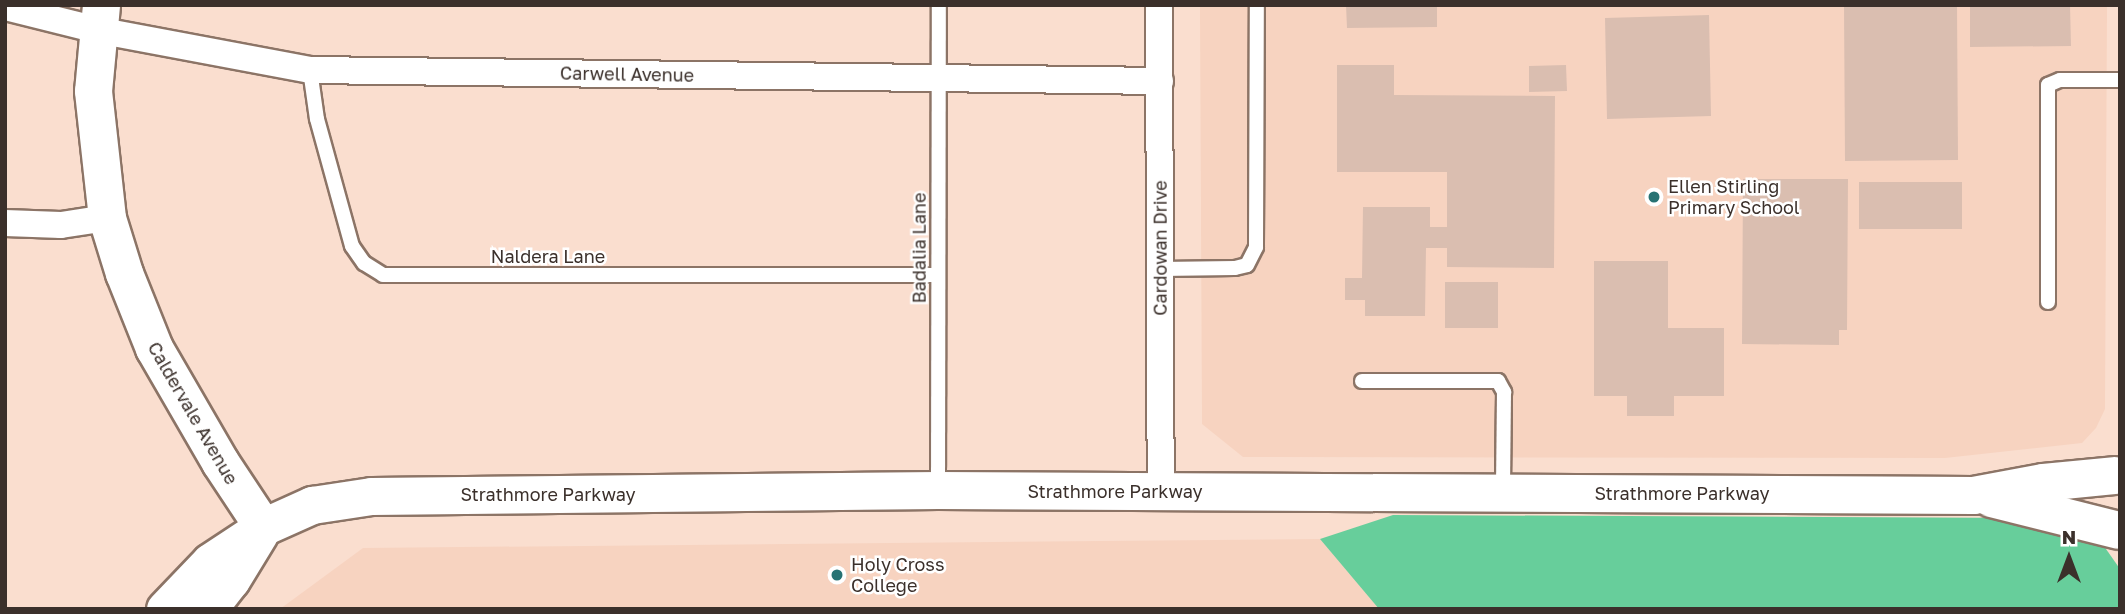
<!DOCTYPE html>
<style>
body{margin:0}
#map{position:relative;width:2125px;height:614px;overflow:hidden;background:#fadecf;font-family:"Golos Text",sans-serif}
div>[style]{position:absolute}
.built>*{inset:0;background:#f7d3c0}
.green>*{inset:0;background:#67ce9b}
.building>*{inset:0;background:#dabeb0}
.roads{filter:drop-shadow(2px 0 #8c7466) drop-shadow(-2px 0 #8c7466) drop-shadow(0 2px #8c7466) drop-shadow(0 -2px #8c7466)}
.lane>*{height:14px;margin:-7px;padding:0 7px;transform-origin:7px;border-radius:7px;background:#fff}
.street>*{height:26px;margin:-13px;padding:0 13px;transform-origin:13px;border-radius:13px;background:#fff}
.secondary>*{height:37px;margin:-18.5px;padding:0 18.5px;transform-origin:18.5px;border-radius:18.5px;background:#fff}
.dots>*{width:19px;height:19px;translate:-50% -50%;box-sizing:border-box;border:4px solid #fff;border-radius:50%}
span{translate:-50% -50%;white-space:nowrap;text-align:center;line-height:1.15;-webkit-text-stroke:5px #fff;paint-order:stroke}
.street-label{font-size:18px;color:#3b302b}
.poi-label{font-size:18px;color:#3b302b}
.left{translate:0 -50%;text-align:left}
.frame{position:absolute;inset:0;border:7px solid #3b302b;pointer-events:none}
.north{position:absolute;left:2034px;top:523px;width:70px;height:70px;-webkit-text-stroke:5px #fff;paint-order:stroke;rotate:0deg;font-size:19px;font-weight:700;line-height:28px;text-align:center;color:#3b302b}
.north::after{content:'';display:block;margin:auto;width:24px;height:32px;background:#3b302b;clip-path:polygon(50% 0,100% 100%,50% 72%,0 100%)}
</style>
<div id="map">
<div class="built">
<i style="clip-path:polygon(1200px 5px,2107px 5px,2105px 409px,2096px 428px,2082px 443px,1945px 458px,1243px 457px,1202px 424px)"></i>
<i style="clip-path:polygon(1320px 539px,1379px 609px,280px 609px,363px 548px)"></i>
</div>
<div class="green">
<i style="clip-path:polygon(1393px 515px,2026px 518px,2099px 539px,2120px 569px,2120px 609px,1379px 609px,1320px 539px)"></i>
</div>
<div class="building">
<i style="clip-path:polygon(1346px 5px,1437px 5px,1437px 27px,1347px 28px)"></i>
<i style="clip-path:polygon(1844px 5px,1957px 5px,1958px 160px,1845px 161px)"></i>
<i style="clip-path:polygon(1970px 5px,2070px 5px,2071px 46px,1970px 47px)"></i>
<i style="clip-path:polygon(1709px 15px,1711px 116px,1607px 119px,1605px 18px)"></i>
<i style="clip-path:polygon(1337px 65px,1394px 65px,1394px 95px,1555px 96px,1554px 268px,1447px 267px,1447px 248px,1426px 248px,1425px 316px,1365px 316px,1365px 300px,1345px 300px,1345px 278px,1362px 278px,1363px 207px,1430px 207px,1430px 227px,1447px 227px,1447px 172px,1337px 172px)"></i>
<i style="clip-path:polygon(1566px 65px,1567px 91px,1529px 92px,1529px 66px)"></i>
<i style="clip-path:polygon(1743px 179px,1848px 179px,1847px 330px,1839px 330px,1839px 345px,1742px 344px)"></i>
<i style="clip-path:polygon(1859px 182px,1962px 182px,1962px 229px,1859px 229px)"></i>
<i style="clip-path:polygon(1594px 261px,1668px 261px,1668px 328px,1724px 328px,1724px 396px,1674px 396px,1674px 416px,1627px 416px,1627px 396px,1594px 396px)"></i>
<i style="clip-path:polygon(1445px 282px,1498px 282px,1498px 328px,1445px 328px)"></i>
</div>
<div class="roads">
<div class="lane">
<i style="left:310px;top:70px;width:49px;rotate:81.9deg"></i>
<i style="left:317px;top:119px;width:132px;rotate:74.6deg"></i>
<i style="left:352px;top:246px;width:21px;rotate:55deg"></i>
<i style="left:364px;top:263px;width:22px;rotate:32deg"></i>
<i style="left:383px;top:275px;width:555px"></i>
<i style="left:1160px;top:269px;width:75px;rotate:-0.8deg"></i>
<i style="left:1235px;top:268px;width:12px;rotate:-14deg"></i>
<i style="left:1247px;top:265px;width:20px;rotate:-63deg"></i>
<i style="left:1256px;top:247px;width:242px;rotate:-89.8deg"></i>
<i style="left:2048px;top:302px;width:217px;rotate:-90deg"></i>
<i style="left:2048px;top:85px;width:13px;rotate:-23deg"></i>
<i style="left:2060px;top:80px;width:60px"></i>
<i style="left:1362px;top:381px;width:136px"></i>
<i style="left:1498px;top:381px;width:13px;rotate:61deg"></i>
<i style="left:1504px;top:392px;width:99px;rotate:90.6deg"></i>
<i style="left:938px;top:489px;width:484px;rotate:-89.9deg"></i>
</div>
<div class="street">
<i style="left:1159px;top:5px;width:486px;rotate:89.8deg"></i>
<i style="left:5px;top:7px;width:95px;rotate:14deg"></i>
<i style="left:97px;top:30px;width:217px;rotate:10.6deg"></i>
<i style="left:310px;top:70px;width:850px;rotate:0.74deg"></i>
<i style="left:5px;top:223px;width:56px;rotate:2deg"></i>
<i style="left:61px;top:225px;width:47px;rotate:-8.7deg"></i>
</div>
<div class="secondary">
<i style="left:101px;top:5px;width:86px;rotate:95.3deg"></i>
<i style="left:93px;top:91px;width:128px;rotate:83.7deg"></i>
<i style="left:107px;top:218px;width:58px;rotate:72.8deg"></i>
<i style="left:124px;top:273px;width:81px;rotate:68.2deg"></i>
<i style="left:154px;top:348px;width:132px;rotate:59.9deg"></i>
<i style="left:220px;top:462px;width:78px;rotate:56.5deg"></i>
<i style="left:1991px;top:498px;width:131px;rotate:14.1deg"></i>
<i style="left:165px;top:609px;width:65px;rotate:-46.2deg"></i>
<i style="left:210px;top:562px;width:64px;rotate:-33.4deg"></i>
<i style="left:263px;top:527px;width:54px;rotate:-24.2deg"></i>
<i style="left:312px;top:505px;width:60px;rotate:-8.7deg"></i>
<i style="left:371px;top:496px;width:567px;rotate:-0.61deg"></i>
<i style="left:938px;top:490px;width:1035px;rotate:0.28deg"></i>
<i style="left:1973px;top:495px;width:71px;rotate:-10.5deg"></i>
<i style="left:2043px;top:482px;width:71px;rotate:-5.6deg"></i>
<i style="left:208px;top:609px;width:37px;rotate:-52deg"></i>
<i style="left:231px;top:580px;width:54px;rotate:-58.7deg"></i>
</div>
</div>
<div class="dots">
<i style="left:1654px;top:197px;background:#277273"></i>
<i style="left:837px;top:575px;background:#277273"></i>
</div>
<div class="street-label">
<span style="left:627px;top:74px;rotate:1deg">Carwell Avenue</span>
<span style="left:919px;top:248px;rotate:-90deg">Badalia Lane</span>
<span style="left:1160px;top:248px;rotate:-90deg">Cardowan Drive</span>
<span style="left:548px;top:256px">Naldera Lane</span>
<span style="left:193px;top:413px;rotate:60deg">Caldervale Avenue</span>
<span style="left:1115px;top:491px">Strathmore Parkway</span>
<span style="left:1682px;top:493px">Strathmore Parkway</span>
<span style="left:548px;top:494px">Strathmore Parkway</span>
</div>
<div class="poi-label">
<span class="left" style="left:1668px;top:197px">Ellen Stirling<br>Primary School</span>
<span class="left" style="left:851px;top:575px">Holy Cross<br>College</span>
</div>
<div class="frame"></div>
<div class="north">N</div>
</div>
